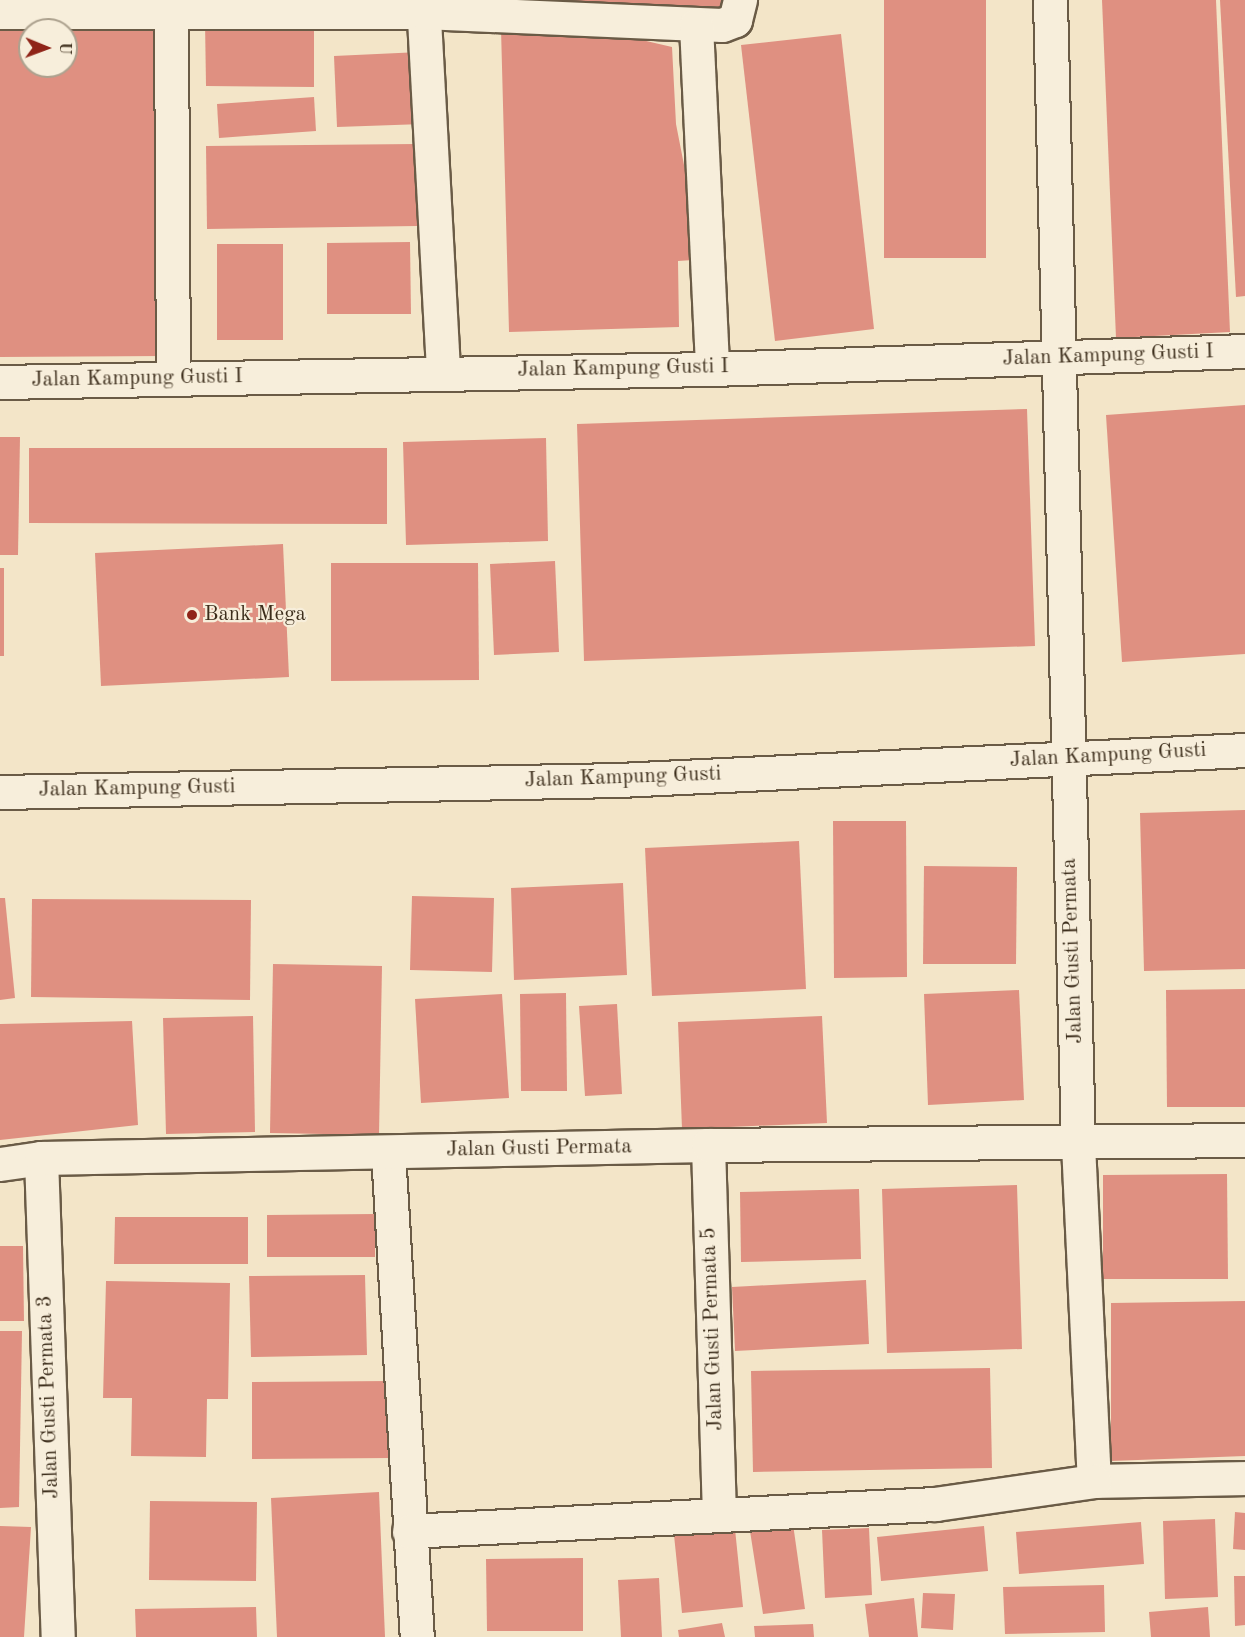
<!DOCTYPE html>
<style>
body{margin:0}
#map{position:relative;width:1245px;height:1637px;overflow:hidden;background:#f3e5c8;font-family:"Old Standard TT",serif}
div>[style]{position:absolute}
.building>*{inset:0;background:#df9081}
.roads{filter:drop-shadow(2px 0 #6a5b46) drop-shadow(-2px 0 #6a5b46) drop-shadow(0 2px #6a5b46) drop-shadow(0 -2px #6a5b46)}
.street>*{height:33px;margin:-16.5px;padding:0 16.5px;transform-origin:16.5px;border-radius:16.5px;background:#f7eedb}
.secondary>*{height:33px;margin:-16.5px;padding:0 16.5px;transform-origin:16.5px;border-radius:16.5px;background:#f7eedb}
.dots>*{width:16px;height:16px;translate:-50% -50%;box-sizing:border-box;border:3px solid #f7eedb;border-radius:50%}
span{translate:-50% -50%;white-space:nowrap;text-align:center;line-height:1.15;-webkit-text-stroke:4.5px #f7eedb;paint-order:stroke}
.street-label{font-size:21px;color:#3c2d1b}
.poi-label{font-size:21px;color:#3c2d1b}
.left{translate:0 -50%;text-align:left}
.north{position:absolute;left:18px;top:18px;width:60px;height:60px;box-sizing:border-box;background:#f7eedb;border:2px solid #aca18e;border-radius:50%;rotate:91deg;font-size:16px;font-weight:700;line-height:24px;text-align:center;color:#3c2d1b}
.north::after{content:'';display:block;margin:auto;width:21px;height:27px;background:#8f2418;clip-path:polygon(50% 0,100% 100%,50% 72%,0 100%)}
</style>
<div id="map">
<div class="building">
<i style="clip-path:polygon(541px 0,727px 0,727px 18px,571px 16px)"></i>
<i style="clip-path:polygon(884px 0,986px 0,986px 258px,884px 258px)"></i>
<i style="clip-path:polygon(1102px 0,1216px 0,1230px 332px,1116px 338px)"></i>
<i style="clip-path:polygon(1220px 0,1245px 0,1245px 296px,1236px 297px)"></i>
<i style="clip-path:polygon(205px 21px,314px 21px,314px 87px,206px 86px)"></i>
<i style="clip-path:polygon(586px 27px,672px 47px,676px 124px,692px 206px,693px 260px,678px 261px,679px 327px,509px 332px,501px 29px)"></i>
<i style="clip-path:polygon(161px 28px,164px 356px,0 357px,0 30px,30px 30px,30px 66px,66px 66px,66px 29px)"></i>
<i style="clip-path:polygon(841px 34px,874px 329px,775px 341px,741px 45px)"></i>
<i style="clip-path:polygon(420px 52px,423px 124px,337px 127px,334px 56px)"></i>
<i style="clip-path:polygon(314px 97px,316px 131px,219px 138px,217px 104px)"></i>
<i style="clip-path:polygon(416px 144px,417px 226px,207px 229px,206px 146px)"></i>
<i style="clip-path:polygon(410px 242px,411px 314px,327px 314px,327px 243px)"></i>
<i style="clip-path:polygon(217px 244px,283px 244px,283px 340px,217px 340px)"></i>
<i style="clip-path:polygon(1245px 405px,1245px 654px,1122px 662px,1106px 415px)"></i>
<i style="clip-path:polygon(1027px 409px,1035px 646px,584px 661px,577px 424px)"></i>
<i style="clip-path:polygon(0 437px,20px 437px,18px 555px,0 555px)"></i>
<i style="clip-path:polygon(546px 438px,548px 541px,406px 545px,403px 442px)"></i>
<i style="clip-path:polygon(29px 448px,387px 448px,387px 524px,29px 523px)"></i>
<i style="clip-path:polygon(283px 544px,289px 677px,101px 686px,95px 553px)"></i>
<i style="clip-path:polygon(555px 561px,559px 652px,494px 655px,490px 564px)"></i>
<i style="clip-path:polygon(331px 563px,478px 563px,479px 680px,331px 681px)"></i>
<i style="clip-path:polygon(0 568px,4px 568px,4px 656px,0 656px)"></i>
<i style="clip-path:polygon(1245px 810px,1245px 969px,1144px 971px,1140px 813px)"></i>
<i style="clip-path:polygon(833px 821px,906px 821px,907px 977px,834px 978px)"></i>
<i style="clip-path:polygon(799px 841px,806px 989px,652px 996px,645px 848px)"></i>
<i style="clip-path:polygon(924px 866px,1017px 867px,1016px 964px,923px 964px)"></i>
<i style="clip-path:polygon(623px 883px,627px 975px,514px 980px,511px 888px)"></i>
<i style="clip-path:polygon(412px 896px,494px 898px,492px 972px,410px 970px)"></i>
<i style="clip-path:polygon(0 898px,5px 898px,15px 998px,0 1000px)"></i>
<i style="clip-path:polygon(32px 899px,251px 900px,250px 1000px,31px 997px)"></i>
<i style="clip-path:polygon(273px 964px,382px 966px,379px 1135px,270px 1133px)"></i>
<i style="clip-path:polygon(1245px 989px,1245px 1107px,1167px 1107px,1166px 990px)"></i>
<i style="clip-path:polygon(1019px 990px,1024px 1100px,928px 1105px,924px 994px)"></i>
<i style="clip-path:polygon(566px 993px,567px 1091px,521px 1091px,520px 994px)"></i>
<i style="clip-path:polygon(502px 994px,509px 1098px,421px 1103px,415px 999px)"></i>
<i style="clip-path:polygon(617px 1004px,622px 1094px,585px 1096px,579px 1006px)"></i>
<i style="clip-path:polygon(253px 1016px,255px 1132px,166px 1134px,163px 1018px)"></i>
<i style="clip-path:polygon(822px 1016px,827px 1123px,682px 1129px,678px 1022px)"></i>
<i style="clip-path:polygon(132px 1021px,138px 1125px,0 1140px,0 1024px)"></i>
<i style="clip-path:polygon(1227px 1174px,1228px 1279px,1103px 1279px,1103px 1175px)"></i>
<i style="clip-path:polygon(1017px 1185px,1022px 1349px,887px 1353px,882px 1189px)"></i>
<i style="clip-path:polygon(859px 1189px,861px 1259px,741px 1262px,740px 1192px)"></i>
<i style="clip-path:polygon(375px 1214px,375px 1257px,267px 1257px,267px 1215px)"></i>
<i style="clip-path:polygon(115px 1217px,248px 1217px,248px 1264px,114px 1264px)"></i>
<i style="clip-path:polygon(0 1246px,23px 1246px,24px 1321px,0 1321px)"></i>
<i style="clip-path:polygon(365px 1275px,367px 1355px,251px 1357px,249px 1276px)"></i>
<i style="clip-path:polygon(866px 1280px,869px 1344px,735px 1351px,732px 1287px)"></i>
<i style="clip-path:polygon(106px 1281px,230px 1283px,228px 1399px,207px 1399px,206px 1457px,131px 1456px,132px 1398px,103px 1398px)"></i>
<i style="clip-path:polygon(1245px 1301px,1245px 1456px,1111px 1461px,1111px 1303px)"></i>
<i style="clip-path:polygon(0 1331px,22px 1331px,19px 1507px,0 1508px)"></i>
<i style="clip-path:polygon(990px 1368px,992px 1468px,753px 1472px,751px 1371px)"></i>
<i style="clip-path:polygon(391px 1381px,391px 1458px,252px 1459px,252px 1382px)"></i>
<i style="clip-path:polygon(379px 1492px,385px 1637px,277px 1637px,271px 1498px)"></i>
<i style="clip-path:polygon(150px 1501px,257px 1502px,256px 1581px,149px 1580px)"></i>
<i style="clip-path:polygon(1235px 1512px,1245px 1513px,1245px 1550px,1233px 1549px)"></i>
<i style="clip-path:polygon(1215px 1519px,1218px 1597px,1165px 1599px,1163px 1521px)"></i>
<i style="clip-path:polygon(1141px 1522px,1144px 1564px,1019px 1574px,1016px 1532px)"></i>
<i style="clip-path:polygon(793px 1524px,805px 1609px,763px 1614px,750px 1531px)"></i>
<i style="clip-path:polygon(0 1526px,31px 1527px,24px 1637px,0 1637px)"></i>
<i style="clip-path:polygon(984px 1526px,988px 1571px,881px 1581px,877px 1537px)"></i>
<i style="clip-path:polygon(869px 1528px,872px 1595px,825px 1598px,822px 1530px)"></i>
<i style="clip-path:polygon(735px 1529px,743px 1607px,682px 1613px,674px 1535px)"></i>
<i style="clip-path:polygon(583px 1558px,583px 1631px,487px 1631px,486px 1559px)"></i>
<i style="clip-path:polygon(1234px 1576px,1245px 1576px,1245px 1625px,1235px 1626px)"></i>
<i style="clip-path:polygon(659px 1578px,662px 1637px,621px 1637px,618px 1580px)"></i>
<i style="clip-path:polygon(1104px 1585px,1105px 1632px,1005px 1634px,1003px 1587px)"></i>
<i style="clip-path:polygon(923px 1593px,955px 1594px,953px 1630px,921px 1628px)"></i>
<i style="clip-path:polygon(914px 1598px,918px 1637px,869px 1637px,865px 1604px)"></i>
<i style="clip-path:polygon(256px 1607px,257px 1637px,136px 1637px,135px 1609px)"></i>
<i style="clip-path:polygon(1208px 1607px,1210px 1637px,1151px 1637px,1149px 1612px)"></i>
<i style="clip-path:polygon(722px 1623px,725px 1637px,679px 1637px,678px 1630px)"></i>
<i style="clip-path:polygon(813px 1624px,814px 1637px,755px 1637px,754px 1626px)"></i>
</div>
<div class="roads">
<div class="street">
<i style="left:423px;top:0;width:373px;rotate:86.9deg"></i>
<i style="left:1050px;top:0;width:1144px;rotate:88.6deg"></i>
<i style="left:1078px;top:1144px;width:337px;rotate:87.3deg"></i>
<i style="left:1094px;top:1481px;width:151px;rotate:-1.1deg"></i>
<i style="left:171px;top:10px;width:369px;rotate:89.7deg"></i>
<i style="left:0;top:12px;width:423px"></i>
<i style="left:423px;top:12px;width:299px;rotate:2.5deg"></i>
<i style="left:722px;top:25px;width:14px;rotate:-21deg"></i>
<i style="left:735px;top:20px;width:21px;rotate:-76deg"></i>
<i style="left:696px;top:25px;width:344px;rotate:87.3deg"></i>
<i style="left:0;top:382px;width:712px;rotate:-1.05deg"></i>
<i style="left:712px;top:369px;width:533px;rotate:-1.93deg"></i>
<i style="left:708px;top:1145px;width:369px;rotate:88.3deg"></i>
<i style="left:388px;top:1152px;width:486px;rotate:86.6deg"></i>
<i style="left:41px;top:1158px;width:479px;rotate:88deg"></i>
<i style="left:0;top:1164px;width:41px;rotate:-8.3deg"></i>
<i style="left:41px;top:1158px;width:667px;rotate:-1.12deg"></i>
<i style="left:708px;top:1145px;width:537px;rotate:-0.53deg"></i>
<i style="left:409px;top:1531px;width:527px;rotate:-2.94deg"></i>
<i style="left:935px;top:1504px;width:161px;rotate:-8.2deg"></i>
</div>
<div class="secondary">
<i style="left:0;top:792px;width:619px;rotate:-1.11deg"></i>
<i style="left:619px;top:780px;width:627px;rotate:-2.74deg"></i>
</div>
</div>
<div class="dots">
<i style="left:192px;top:615px;background:#8f2418"></i>
</div>
<div class="street-label">
<span style="left:1108px;top:356px;rotate:-2deg">Jalan Kampung Gusti I</span>
<span style="left:623px;top:369px;rotate:-1deg">Jalan Kampung Gusti I</span>
<span style="left:137px;top:379px;rotate:-1deg">Jalan Kampung Gusti I</span>
<span style="left:1108px;top:756px;rotate:-3deg">Jalan Kampung Gusti</span>
<span style="left:623px;top:778px;rotate:-2deg">Jalan Kampung Gusti</span>
<span style="left:137px;top:789px;rotate:-1deg">Jalan Kampung Gusti</span>
<span style="left:1073px;top:951px;rotate:-92deg">Jalan Gusti Permata</span>
<span style="left:539px;top:1149px;rotate:-1deg">Jalan Gusti Permata</span>
<span style="left:713px;top:1329px;rotate:-92deg">Jalan Gusti Permata 5</span>
<span style="left:49px;top:1397px;rotate:-92deg">Jalan Gusti Permata 3</span>
</div>
<div class="poi-label">
<span class="left" style="left:204px;top:615px">Bank Mega</span>
</div>
<div class="north">U</div>
</div>
